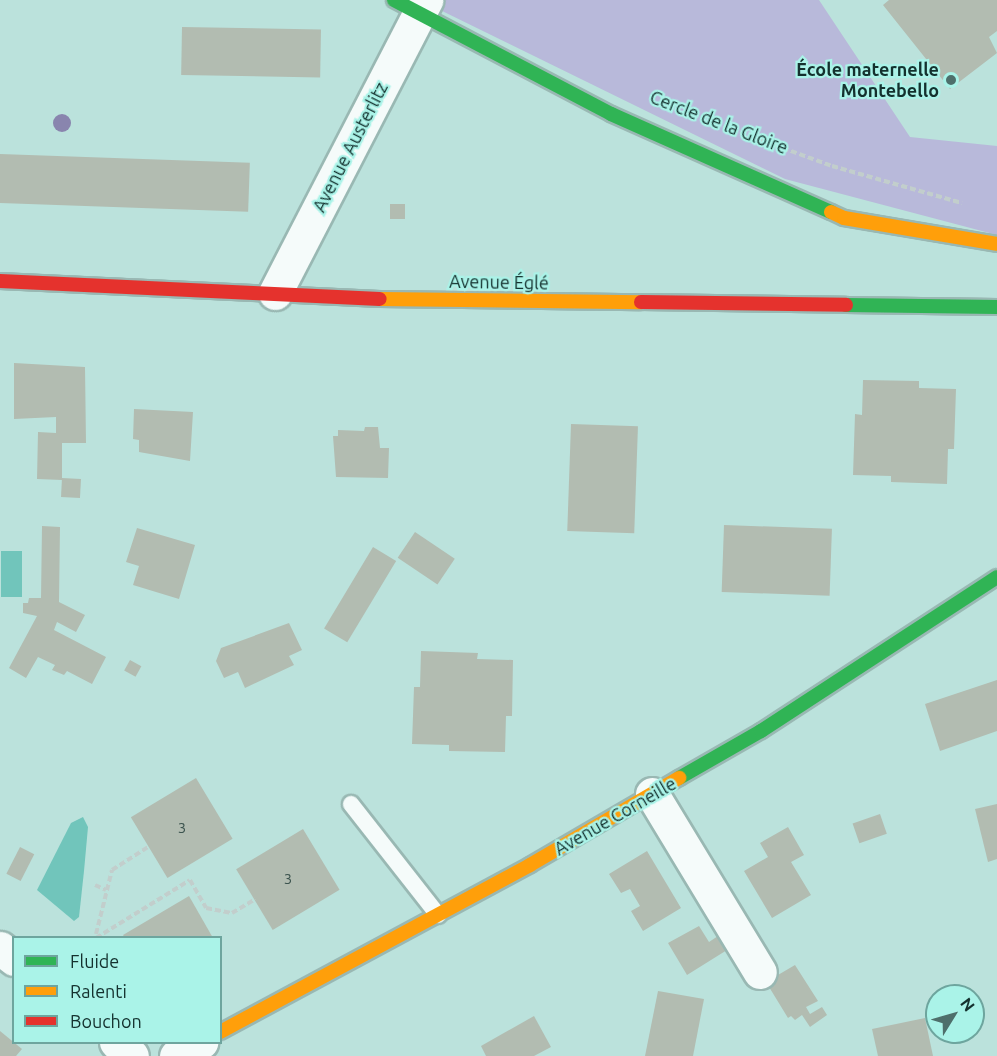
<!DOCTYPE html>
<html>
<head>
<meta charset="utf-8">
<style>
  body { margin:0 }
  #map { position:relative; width:997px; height:1056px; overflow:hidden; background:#bbe2dc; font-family:Ubuntu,sans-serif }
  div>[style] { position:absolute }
  .forest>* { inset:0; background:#b8b9da }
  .water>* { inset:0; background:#71c5bb; transform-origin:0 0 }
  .building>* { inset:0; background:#b2bcb1; transform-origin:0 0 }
  .path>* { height:4px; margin-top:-2px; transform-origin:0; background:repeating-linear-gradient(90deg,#c2cecc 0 6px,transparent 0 9px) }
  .roads { filter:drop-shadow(2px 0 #99b8b3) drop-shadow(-2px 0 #99b8b3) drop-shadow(0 2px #99b8b3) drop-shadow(0 -2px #99b8b3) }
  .lane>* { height:16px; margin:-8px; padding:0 8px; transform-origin:8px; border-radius:8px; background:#f5fbfa }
  .street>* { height:33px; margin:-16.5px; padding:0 16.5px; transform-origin:16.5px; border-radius:16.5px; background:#f5fbfa }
  .fast>* { height:14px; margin:-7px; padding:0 7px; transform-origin:7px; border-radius:7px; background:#30b455 }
  .slow>* { height:14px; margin:-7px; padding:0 7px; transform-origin:7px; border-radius:7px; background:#ff9f0a }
  .jam>* { height:14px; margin:-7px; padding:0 7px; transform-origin:7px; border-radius:7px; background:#e5322d }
  .trees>* { width:18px; height:18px; margin:-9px; border-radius:50%; background:#8985ae }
  .dots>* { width:16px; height:16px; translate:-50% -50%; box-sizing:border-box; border:3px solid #aaf3e8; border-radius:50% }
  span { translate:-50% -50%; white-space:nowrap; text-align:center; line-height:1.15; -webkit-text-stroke:4.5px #aaf3e8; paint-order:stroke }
  .number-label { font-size:15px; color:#3c544f }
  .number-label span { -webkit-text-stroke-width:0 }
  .poi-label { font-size:18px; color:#14312e; font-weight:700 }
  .right { translate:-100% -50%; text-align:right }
  .street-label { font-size:18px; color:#14312e }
  .legend { position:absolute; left:12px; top:936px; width:210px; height:108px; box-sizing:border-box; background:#aaf3e8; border:2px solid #6ea59e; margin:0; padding:8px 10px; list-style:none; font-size:18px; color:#14312e }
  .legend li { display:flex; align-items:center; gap:12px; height:30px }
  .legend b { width:30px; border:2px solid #6ea59e }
  .north { position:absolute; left:925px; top:984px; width:60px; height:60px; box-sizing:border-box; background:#aaf3e8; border:2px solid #6ea59e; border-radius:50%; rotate:53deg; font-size:16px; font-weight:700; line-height:24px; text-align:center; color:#14312e }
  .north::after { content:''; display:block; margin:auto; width:21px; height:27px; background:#4e6f6b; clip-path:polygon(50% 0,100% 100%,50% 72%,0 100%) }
</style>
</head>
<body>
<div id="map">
  <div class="forest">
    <div style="clip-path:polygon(440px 0,819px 0,910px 137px,997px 146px,997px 235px,785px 179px,436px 8px)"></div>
  </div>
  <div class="water">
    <div style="left:1px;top:551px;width:21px;height:46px"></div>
    <div style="clip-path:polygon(83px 817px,88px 827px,84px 871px,79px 917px,74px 921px,37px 890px,71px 823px)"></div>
  </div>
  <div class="building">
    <div style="clip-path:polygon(889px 0,997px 0,997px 31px,989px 37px,997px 53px,950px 89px,883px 5px)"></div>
    <div style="left:182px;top:27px;width:139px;height:48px;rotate:1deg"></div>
    <div style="left:0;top:154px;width:250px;height:49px;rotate:2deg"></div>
    <div style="left:390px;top:204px;width:15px;height:15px"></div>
    <div style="clip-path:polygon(14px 363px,85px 367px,86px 443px,62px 443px,62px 480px,37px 479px,38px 432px,56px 433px,56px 417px,14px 419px)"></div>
    <div style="clip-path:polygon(863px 380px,919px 381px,919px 388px,956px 389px,954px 449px,948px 449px,947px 484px,891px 482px,891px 476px,853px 475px,855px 414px,862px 415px)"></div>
    <div style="clip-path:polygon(134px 409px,193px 412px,190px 461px,139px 452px,139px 440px,133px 439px)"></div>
    <div style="left:571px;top:424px;width:67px;height:107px;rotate:2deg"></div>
    <div style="clip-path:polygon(365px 427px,378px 427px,380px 448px,389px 448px,388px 478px,336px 477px,333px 436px,338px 436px,338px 430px,364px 431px)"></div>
    <div style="left:62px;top:478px;width:19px;height:19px;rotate:3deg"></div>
    <div style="left:724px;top:525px;width:108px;height:67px;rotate:2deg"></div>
    <div style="clip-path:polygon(42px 526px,60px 527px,59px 602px,85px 615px,76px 632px,57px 622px,54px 630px,106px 657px,92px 684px,67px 671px,64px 675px,52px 670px,55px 665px,38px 657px,26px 678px,9px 668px,37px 616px,23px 613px,23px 603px,28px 603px,29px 598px,41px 598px)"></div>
    <div style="clip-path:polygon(137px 528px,195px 545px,179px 599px,133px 585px,139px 566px,126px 562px)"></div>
    <div style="left:415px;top:532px;width:48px;height:31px;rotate:34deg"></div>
    <div style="left:373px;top:547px;width:27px;height:95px;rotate:31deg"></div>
    <div style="clip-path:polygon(289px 623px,302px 650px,289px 656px,294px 665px,245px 688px,238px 672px,224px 678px,216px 661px,221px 648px)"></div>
    <div style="clip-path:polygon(421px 651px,478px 653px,477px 659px,513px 660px,512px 716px,506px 716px,505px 752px,449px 751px,449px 745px,412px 744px,414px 687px,420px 687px)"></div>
    <div style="left:130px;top:660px;width:13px;height:12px;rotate:29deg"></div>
    <div style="clip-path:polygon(997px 680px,997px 731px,940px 751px,925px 704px)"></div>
    <div style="left:196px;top:778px;width:71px;height:76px;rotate:59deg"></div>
    <div style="clip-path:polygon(997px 804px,997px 859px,988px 862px,975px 809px)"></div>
    <div style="left:880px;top:814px;width:21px;height:29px;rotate:71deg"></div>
    <div style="clip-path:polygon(788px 827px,804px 855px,791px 862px,811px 895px,772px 918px,744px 871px,768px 857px,760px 843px)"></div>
    <div style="left:303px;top:829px;width:71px;height:78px;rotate:59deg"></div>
    <div style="left:20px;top:847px;width:16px;height:30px;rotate:27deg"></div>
    <div style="clip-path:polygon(647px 851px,681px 908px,643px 931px,631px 911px,640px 906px,630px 889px,621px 893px,609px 874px)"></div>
    <div style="clip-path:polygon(189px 896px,213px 938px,125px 938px,123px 935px)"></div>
    <div style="clip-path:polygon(699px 926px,709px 942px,718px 936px,727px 950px,687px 975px,668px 943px)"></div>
    <div style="clip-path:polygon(795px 965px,818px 1001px,806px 1007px,810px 1014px,822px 1007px,827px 1015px,810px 1027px,802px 1015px,795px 1020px,791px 1016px,788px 1018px,766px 982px)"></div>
    <div style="clip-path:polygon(658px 991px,704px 999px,693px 1056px,645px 1056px)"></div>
    <div style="clip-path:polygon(534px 1016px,551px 1047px,534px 1056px,486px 1056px,481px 1046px)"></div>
    <div style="clip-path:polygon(925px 1018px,933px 1056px,878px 1056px,872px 1029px)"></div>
    <div style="clip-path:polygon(0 1031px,22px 1049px,16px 1056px,0 1056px)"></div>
  </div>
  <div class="path">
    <div style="left:715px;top:123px;width:125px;rotate:20.2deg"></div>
    <div style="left:832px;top:166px;width:135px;rotate:15.9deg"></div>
    <div style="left:95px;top:885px;width:12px;rotate:24deg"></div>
    <div style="left:96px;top:934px;width:66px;rotate:-76deg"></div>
    <div style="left:112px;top:870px;width:43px;rotate:-32.6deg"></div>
    <div style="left:96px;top:938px;width:110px;rotate:-31.7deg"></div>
    <div style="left:190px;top:880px;width:32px;rotate:60deg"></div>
    <div style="left:206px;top:908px;width:26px;rotate:11deg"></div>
    <div style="left:232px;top:913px;width:27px;rotate:-31deg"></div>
  </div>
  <div class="roads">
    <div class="lane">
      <div style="left:351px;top:804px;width:141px;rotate:51.9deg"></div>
    </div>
    <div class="street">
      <div style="left:275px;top:293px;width:330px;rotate:-62.7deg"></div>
      <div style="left:652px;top:794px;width:208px;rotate:58.8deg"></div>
      <div style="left:0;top:948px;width:18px;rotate:38deg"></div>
      <div style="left:116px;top:1042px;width:21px;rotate:41deg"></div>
      <div style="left:176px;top:1056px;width:29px;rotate:-29deg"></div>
    </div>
    <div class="fast">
      <div style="left:394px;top:0;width:245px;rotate:27.7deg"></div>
      <div style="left:611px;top:114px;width:241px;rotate:24deg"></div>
      <div style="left:846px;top:305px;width:151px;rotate:0.8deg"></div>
      <div style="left:679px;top:778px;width:95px;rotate:-29.8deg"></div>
      <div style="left:761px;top:731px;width:282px;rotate:-33.1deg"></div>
    </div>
    <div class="slow">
      <div style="left:831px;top:212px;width:14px;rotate:25deg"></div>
      <div style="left:844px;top:218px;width:155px;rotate:9.6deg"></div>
      <div style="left:380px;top:299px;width:261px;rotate:0.7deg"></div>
      <div style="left:220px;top:1032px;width:352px;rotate:-28.3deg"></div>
      <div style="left:530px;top:865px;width:173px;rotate:-30.3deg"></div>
    </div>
    <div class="jam">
      <div style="left:0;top:281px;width:380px;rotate:2.7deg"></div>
      <div style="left:641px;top:302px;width:205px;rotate:0.8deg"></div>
    </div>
  </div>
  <div class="trees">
    <div style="left:62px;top:123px"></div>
  </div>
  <div class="dots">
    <div style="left:951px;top:80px;background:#4e6f6b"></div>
  </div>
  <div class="number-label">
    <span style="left:182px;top:828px">3</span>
    <span style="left:288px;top:879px">3</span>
  </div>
  <div class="poi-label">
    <span class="right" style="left:939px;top:80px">École maternelle<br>Montebello</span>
  </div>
  <div class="street-label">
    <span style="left:719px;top:122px;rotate:21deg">Cercle de la Gloire</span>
    <span style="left:350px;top:147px;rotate:-63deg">Avenue Austerlitz</span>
    <span style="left:499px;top:282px;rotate:1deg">Avenue Églé</span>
    <span style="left:615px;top:816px;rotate:-30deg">Avenue Corneille</span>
  </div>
  <ul class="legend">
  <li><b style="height:8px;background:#30b455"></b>Fluide</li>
  <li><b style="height:8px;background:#ff9f0a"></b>Ralenti</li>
  <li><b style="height:8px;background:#e5322d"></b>Bouchon</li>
  </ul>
  <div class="north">N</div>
</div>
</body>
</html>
